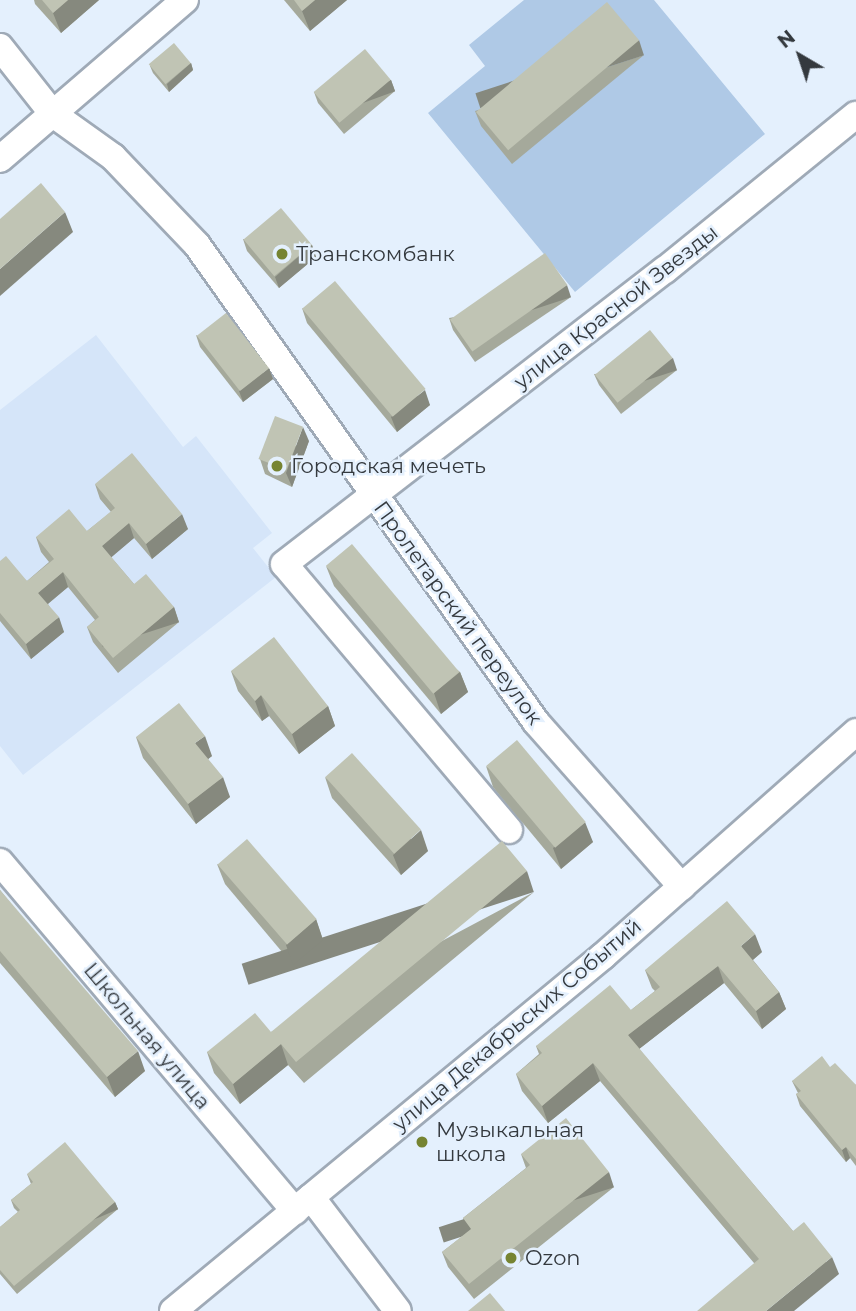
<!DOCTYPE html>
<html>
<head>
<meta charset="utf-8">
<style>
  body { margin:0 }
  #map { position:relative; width:856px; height:1311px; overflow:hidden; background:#e4f0fd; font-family:Montserrat,sans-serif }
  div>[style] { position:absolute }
  .built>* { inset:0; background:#d5e5f9 }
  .green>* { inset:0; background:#afc9e6 }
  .roads { filter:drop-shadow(2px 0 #9faab7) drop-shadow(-2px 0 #9faab7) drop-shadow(0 2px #9faab7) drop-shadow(0 -2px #9faab7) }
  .minor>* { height:26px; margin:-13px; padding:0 13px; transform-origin:13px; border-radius:13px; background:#fff }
  .wall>* { inset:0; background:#a5a99b }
  .shaded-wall>* { inset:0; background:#86897e; transform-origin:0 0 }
  .building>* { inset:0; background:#c0c4b4; transform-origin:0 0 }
  .dots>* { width:19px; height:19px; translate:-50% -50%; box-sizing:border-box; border:4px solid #e4f0fd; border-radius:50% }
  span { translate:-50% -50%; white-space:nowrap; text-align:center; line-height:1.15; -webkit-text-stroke:5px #e4f0fd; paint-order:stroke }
  .poi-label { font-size:21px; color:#34393e }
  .left { translate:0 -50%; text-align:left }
  .street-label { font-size:21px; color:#34393e }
  .north { position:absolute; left:765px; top:21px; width:70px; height:70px; -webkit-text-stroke:5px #e4f0fd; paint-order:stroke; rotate:321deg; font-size:19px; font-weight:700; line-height:28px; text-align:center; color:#34393e }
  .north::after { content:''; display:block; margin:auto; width:24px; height:32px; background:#34393e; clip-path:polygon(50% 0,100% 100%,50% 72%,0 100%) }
</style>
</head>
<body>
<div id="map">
  <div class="built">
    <div style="clip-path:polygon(96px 335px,183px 447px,196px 436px,272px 533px,253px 548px,276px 577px,23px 775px,0 746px,0 410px)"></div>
  </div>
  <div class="green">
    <div style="clip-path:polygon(524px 0,654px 0,765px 134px,575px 292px,428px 113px,485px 66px,469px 45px)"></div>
  </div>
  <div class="roads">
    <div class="minor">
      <div style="left:0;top:47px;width:85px;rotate:51.7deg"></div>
      <div style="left:53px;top:114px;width:74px;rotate:35.6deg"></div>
      <div style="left:113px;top:157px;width:122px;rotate:46.3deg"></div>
      <div style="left:197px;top:245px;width:585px;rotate:54.6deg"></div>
      <div style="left:536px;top:722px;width:220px;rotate:48.5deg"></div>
      <div style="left:0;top:159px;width:244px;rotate:-40.7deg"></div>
      <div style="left:509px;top:830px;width:348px;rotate:-130.2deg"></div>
      <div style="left:284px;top:564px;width:481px;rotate:-37.7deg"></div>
      <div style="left:665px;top:270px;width:246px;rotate:-39.1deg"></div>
      <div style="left:0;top:862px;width:457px;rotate:49.8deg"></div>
      <div style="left:311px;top:1197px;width:143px;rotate:52.7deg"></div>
      <div style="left:173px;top:1311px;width:558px;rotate:-39.54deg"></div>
      <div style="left:603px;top:956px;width:338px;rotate:-41.5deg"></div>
    </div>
  </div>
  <div class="wall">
    <div style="clip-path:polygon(34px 0,99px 0,61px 33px,35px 4px)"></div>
    <div style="clip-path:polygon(284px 0,347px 0,310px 31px)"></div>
    <div style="clip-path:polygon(644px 55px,512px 164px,481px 126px,475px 111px)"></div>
    <div style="clip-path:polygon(191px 63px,193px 70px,169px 92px,153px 73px,150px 66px)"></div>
    <div style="clip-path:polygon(391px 80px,395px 91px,344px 134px,318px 103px,314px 92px)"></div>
    <div style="clip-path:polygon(243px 239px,312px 245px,316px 257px,279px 288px,247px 251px)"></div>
    <div style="clip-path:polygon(571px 297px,475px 362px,453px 330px,449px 318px)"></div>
    <div style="clip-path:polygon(302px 308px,430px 405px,397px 432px,307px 323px)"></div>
    <div style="clip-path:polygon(196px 335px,273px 379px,243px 402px,200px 347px)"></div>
    <div style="clip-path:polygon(677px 370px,621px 414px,599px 385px,594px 374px)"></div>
    <div style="clip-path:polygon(309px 441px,292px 487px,265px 474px,260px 459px)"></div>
    <div style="clip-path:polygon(95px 484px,188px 529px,152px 559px,134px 538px,111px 557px,134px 584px,174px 607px,179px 622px,118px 673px,93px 642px,87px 627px,95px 620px,68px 587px,48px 604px,64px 632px,31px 659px,0 621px,0 561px,27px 581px,49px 562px,41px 552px,36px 537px,87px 531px,111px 512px,100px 499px)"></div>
    <div style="clip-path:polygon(326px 566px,460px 672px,468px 692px,441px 714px,334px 586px)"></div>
    <div style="clip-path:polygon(231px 671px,328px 706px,335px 726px,299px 754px,269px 716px,262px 721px,238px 691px)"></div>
    <div style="clip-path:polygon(136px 737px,212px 756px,208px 759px,230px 797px,196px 824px,143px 758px)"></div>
    <div style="clip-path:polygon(486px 766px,593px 842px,561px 869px,493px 787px)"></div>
    <div style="clip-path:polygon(325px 777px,428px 851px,401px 875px,332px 798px)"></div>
    <div style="clip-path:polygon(217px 864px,316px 919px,323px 940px,293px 965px,225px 884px)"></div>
    <div style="clip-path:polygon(0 890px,145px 1071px,115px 1097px,0 963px)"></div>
    <div style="clip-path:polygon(534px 892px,304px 1083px,288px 1065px,240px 1104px,214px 1073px,207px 1052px,271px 1032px)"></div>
    <div style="clip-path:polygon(762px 952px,753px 960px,779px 992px,786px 1009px,762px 1029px,724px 983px,639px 1049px,793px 1231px,839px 1274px,754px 1263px,600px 1081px,548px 1123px,522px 1091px,516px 1074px,539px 1054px,536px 1046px,631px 1010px,655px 991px,652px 988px,645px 970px)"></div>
    <div style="clip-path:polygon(830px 1067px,856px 1085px,856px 1166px,850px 1158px,846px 1162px,800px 1106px,796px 1094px,798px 1093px,792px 1081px)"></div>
    <div style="clip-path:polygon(521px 1154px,614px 1187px,474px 1299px,448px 1267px,442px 1252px,468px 1232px,463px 1218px,526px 1168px)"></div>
    <div style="clip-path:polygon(27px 1174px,115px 1202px,118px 1209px,17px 1294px,0 1274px,0 1227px,18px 1212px,14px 1208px,11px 1200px,31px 1184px)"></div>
  </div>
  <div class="shaded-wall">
    <div style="clip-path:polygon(68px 0,99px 0,61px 33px,53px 13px)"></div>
    <div style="clip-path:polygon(315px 0,347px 0,310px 31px,302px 11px)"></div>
    <div style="left:639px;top:40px;width:16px;height:172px;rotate:72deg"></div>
    <div style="clip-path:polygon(191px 63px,193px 70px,169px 92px,167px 84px)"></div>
    <div style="left:391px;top:80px;width:12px;height:67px;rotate:70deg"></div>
    <div style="clip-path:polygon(65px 212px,73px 232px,0 296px,0 269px)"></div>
    <div style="clip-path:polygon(312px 245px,316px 257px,279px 288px,275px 277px)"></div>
    <div style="left:567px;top:285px;width:13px;height:116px;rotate:72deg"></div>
    <div style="left:673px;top:358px;width:13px;height:71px;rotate:72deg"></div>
    <div style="clip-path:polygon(269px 368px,273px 379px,243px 402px,239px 391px)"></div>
    <div style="clip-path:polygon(425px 390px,430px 405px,397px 432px,391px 417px)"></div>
    <div style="clip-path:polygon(303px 427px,309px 441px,292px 487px,286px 473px)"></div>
    <div style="clip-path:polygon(182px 514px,188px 529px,152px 559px,146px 544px)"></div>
    <div style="clip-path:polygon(129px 523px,134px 538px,107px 561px,102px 546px)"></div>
    <div style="clip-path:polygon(63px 572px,68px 587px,44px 607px,38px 593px)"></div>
    <div style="left:174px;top:607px;width:16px;height:80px;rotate:72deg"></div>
    <div style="clip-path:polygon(59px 617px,64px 632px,31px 659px,26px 644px)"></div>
    <div style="clip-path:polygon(460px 672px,468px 692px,441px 714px,434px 693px)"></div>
    <div style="clip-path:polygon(261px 695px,269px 716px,262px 721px,255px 701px)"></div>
    <div style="clip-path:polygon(328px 706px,335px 726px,299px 754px,292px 734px)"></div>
    <div style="clip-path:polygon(205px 736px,212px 756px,203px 763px,195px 743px)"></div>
    <div style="clip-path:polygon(223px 777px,230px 797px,196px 824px,188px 804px)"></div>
    <div style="clip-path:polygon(585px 822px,593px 842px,561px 869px,553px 848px)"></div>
    <div style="clip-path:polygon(421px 830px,428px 851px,401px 875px,393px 855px)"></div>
    <div style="left:527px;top:871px;width:22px;height:300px;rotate:72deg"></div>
    <div style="clip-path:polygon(316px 919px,323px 940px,293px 965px,286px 945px)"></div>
    <div style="clip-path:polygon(755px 934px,762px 952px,748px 964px,741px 946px)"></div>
    <div style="clip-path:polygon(718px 966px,724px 983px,634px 1053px,628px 1035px)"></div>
    <div style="clip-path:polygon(779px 992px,786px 1009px,762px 1029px,756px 1011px)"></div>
    <div style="clip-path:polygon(281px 1044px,288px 1065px,240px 1104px,233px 1084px)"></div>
    <div style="clip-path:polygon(138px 1051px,145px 1071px,115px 1097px,107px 1077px)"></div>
    <div style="clip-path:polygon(593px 1063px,600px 1081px,548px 1123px,542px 1106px)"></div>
    <div style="clip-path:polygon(846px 1147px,850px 1158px,846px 1162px,842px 1150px)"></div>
    <div style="left:609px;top:1172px;width:16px;height:179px;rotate:72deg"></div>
    <div style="left:115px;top:1202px;width:8px;height:131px;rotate:67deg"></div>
    <div style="clip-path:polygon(832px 1257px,839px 1274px,794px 1311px,766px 1311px)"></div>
  </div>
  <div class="building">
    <div style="clip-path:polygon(42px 0,68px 0,53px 13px)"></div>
    <div style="clip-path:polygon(294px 0,315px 0,302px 11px)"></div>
    <div style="left:607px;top:2px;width:50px;height:171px;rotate:50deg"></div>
    <div style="left:174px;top:43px;width:26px;height:33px;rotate:50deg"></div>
    <div style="left:365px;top:49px;width:40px;height:67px;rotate:50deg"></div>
    <div style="clip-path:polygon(41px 183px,65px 212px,0 269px,0 219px)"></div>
    <div style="left:281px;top:208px;width:48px;height:49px;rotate:50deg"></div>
    <div style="left:545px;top:253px;width:39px;height:116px;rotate:55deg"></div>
    <div style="left:335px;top:281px;width:141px;height:43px;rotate:50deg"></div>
    <div style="left:226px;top:313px;width:70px;height:37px;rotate:52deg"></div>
    <div style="left:650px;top:330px;width:36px;height:71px;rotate:51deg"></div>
    <div style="left:275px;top:416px;width:30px;height:46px;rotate:21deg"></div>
    <div style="clip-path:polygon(132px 453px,182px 514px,146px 544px,129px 523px,102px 546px,134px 584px,146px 574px,174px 607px,113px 658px,87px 627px,99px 617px,63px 572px,38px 593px,59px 617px,26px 644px,0 613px,0 561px,6px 556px,27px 581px,54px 559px,36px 537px,69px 509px,87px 531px,115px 508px,95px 484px)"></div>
    <div style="left:352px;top:544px;width:167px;height:34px;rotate:50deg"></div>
    <div style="clip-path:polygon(274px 637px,328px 706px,292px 734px,261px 695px,255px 701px,231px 671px)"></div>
    <div style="clip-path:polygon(179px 703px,205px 736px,195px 743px,223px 777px,188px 804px,136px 737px)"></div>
    <div style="left:517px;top:740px;width:107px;height:40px;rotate:50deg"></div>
    <div style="left:352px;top:753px;width:103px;height:36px;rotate:48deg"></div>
    <div style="left:247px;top:839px;width:106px;height:39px;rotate:49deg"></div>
    <div style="clip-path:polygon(502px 841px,527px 871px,296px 1062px,281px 1044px,233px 1084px,207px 1052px,255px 1013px,271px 1032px)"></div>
    <div style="clip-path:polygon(0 890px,138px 1051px,107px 1077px,0 951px)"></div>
    <div style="clip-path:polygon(727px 901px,755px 934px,741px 946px,779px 992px,756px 1011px,718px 966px,628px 1035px,793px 1231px,804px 1222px,832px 1257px,766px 1311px,697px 1311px,759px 1259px,593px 1063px,542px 1106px,516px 1074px,542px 1053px,536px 1046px,610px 985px,631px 1010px,660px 987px,645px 970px)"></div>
    <div style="clip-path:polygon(822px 1056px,830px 1067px,835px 1063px,856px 1085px,856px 1159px,846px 1147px,842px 1150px,796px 1094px,801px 1091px,792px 1081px)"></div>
    <div style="clip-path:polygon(566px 1118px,609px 1172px,469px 1284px,442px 1252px,471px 1229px,463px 1218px,530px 1165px,521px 1154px)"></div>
    <div style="clip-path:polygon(65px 1142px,115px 1202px,14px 1286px,0 1270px,0 1227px,20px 1210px,11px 1200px,33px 1182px,27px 1174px)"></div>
    <div style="clip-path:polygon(490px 1293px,505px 1311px,468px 1311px)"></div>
  </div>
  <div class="dots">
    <div style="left:282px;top:254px;background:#768432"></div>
    <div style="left:277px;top:466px;background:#768432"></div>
    <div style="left:422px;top:1142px;background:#768432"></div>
    <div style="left:511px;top:1258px;background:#768432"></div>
  </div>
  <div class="poi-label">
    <span class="left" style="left:296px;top:254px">Транскомбанк</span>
    <span class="left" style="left:291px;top:466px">Городская мечеть</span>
    <span class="left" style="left:436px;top:1142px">Музыкальная<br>школа</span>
    <span class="left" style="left:525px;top:1258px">Ozon</span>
  </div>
  <div class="street-label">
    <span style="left:616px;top:307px;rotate:-38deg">улица Красной Звезды</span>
    <span style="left:458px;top:613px;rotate:54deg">Пролетарский переулок</span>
    <span style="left:517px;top:1025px;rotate:-40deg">улица Декабрьских Событий</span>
    <span style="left:147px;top:1036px;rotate:50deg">Школьная улица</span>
  </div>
  <div class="north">N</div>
</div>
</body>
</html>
